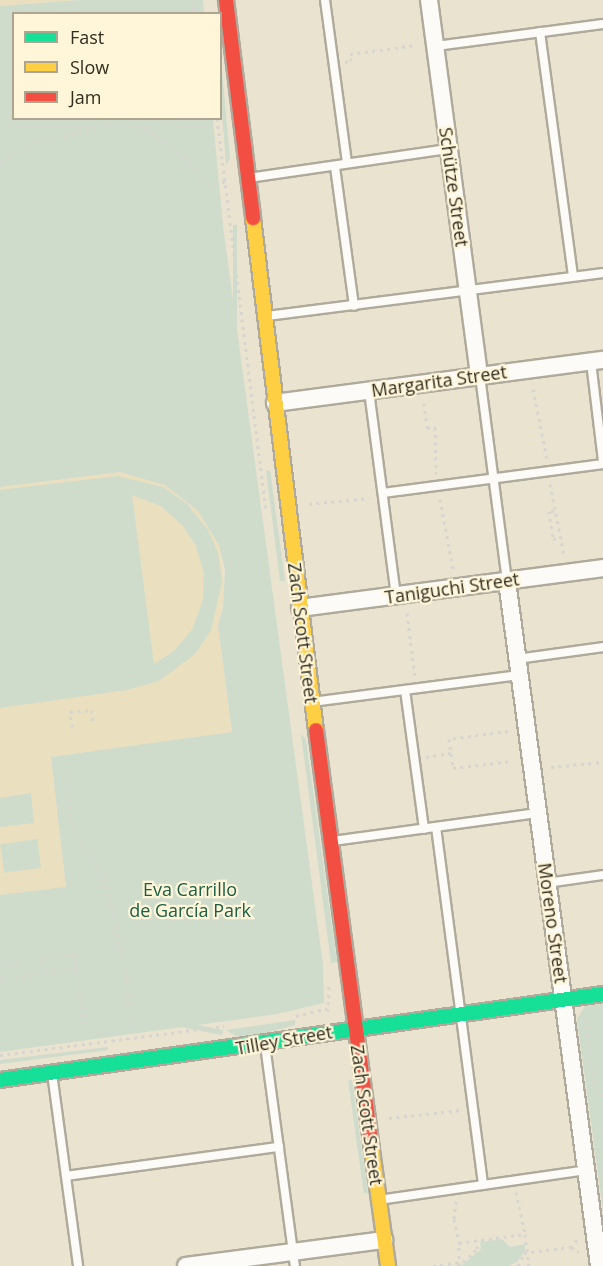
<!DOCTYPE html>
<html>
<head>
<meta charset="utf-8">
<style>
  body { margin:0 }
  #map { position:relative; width:603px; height:1266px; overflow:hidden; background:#eae3d0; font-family:"Open Sans",sans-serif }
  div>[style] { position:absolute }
  .built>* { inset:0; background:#eadfbf }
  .green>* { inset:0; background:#cfdccb; transform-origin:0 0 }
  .path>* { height:3px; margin-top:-1.5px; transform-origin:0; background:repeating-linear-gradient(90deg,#d6d5cf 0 3px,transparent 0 7.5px) }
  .roads { filter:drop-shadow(2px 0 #afaa9b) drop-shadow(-2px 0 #afaa9b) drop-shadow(0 2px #afaa9b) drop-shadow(0 -2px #afaa9b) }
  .lane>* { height:8px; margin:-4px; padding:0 4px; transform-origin:4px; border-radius:4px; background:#fcfbf8 }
  .street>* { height:16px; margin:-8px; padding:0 8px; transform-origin:8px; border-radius:8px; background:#fcfbf8 }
  .fast>* { height:14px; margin:-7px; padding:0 7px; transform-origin:7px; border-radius:7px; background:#16e098 }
  .slow>* { height:14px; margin:-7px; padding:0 7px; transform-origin:7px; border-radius:7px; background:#ffcf43 }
  .jam>* { height:14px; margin:-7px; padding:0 7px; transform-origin:7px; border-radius:7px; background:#f24e42 }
  span { translate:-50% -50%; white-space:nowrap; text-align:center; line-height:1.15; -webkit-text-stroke:4.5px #fff5d9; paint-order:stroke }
  .street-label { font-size:18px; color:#312d1f }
  .park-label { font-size:18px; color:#185f43 }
  .legend { position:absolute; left:12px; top:12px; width:210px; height:108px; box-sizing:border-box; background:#fff5d9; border:2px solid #ada58f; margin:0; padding:8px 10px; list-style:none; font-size:18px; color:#312d1f }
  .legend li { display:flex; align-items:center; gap:12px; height:30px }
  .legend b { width:30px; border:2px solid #ada58f }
</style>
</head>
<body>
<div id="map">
  <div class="built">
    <div style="clip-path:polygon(0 0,79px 0,0 6px)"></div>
    <div style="clip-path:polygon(120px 472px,150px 478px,179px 493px,198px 511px,219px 545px,225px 589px,218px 625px,232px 733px,51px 757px,66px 888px,0 895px,0 487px)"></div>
  </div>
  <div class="green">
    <div style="clip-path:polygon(79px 0,203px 0,204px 13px,14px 14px,14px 118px,213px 119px,223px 226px,323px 965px,324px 1003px,277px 1014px,0 1052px,0 895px,66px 887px,51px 757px,232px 732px,218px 625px,223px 607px,225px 570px,219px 545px,198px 511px,165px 485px,120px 472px,0 487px,0 6px)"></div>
    <div style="clip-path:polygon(220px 49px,230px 158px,226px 165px,221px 101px)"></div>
    <div style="left:233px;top:225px;width:4px;height:152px"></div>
    <div style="clip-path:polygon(270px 470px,285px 580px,285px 581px,280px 581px,266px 471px)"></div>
    <div style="clip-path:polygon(evenodd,117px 476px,163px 487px,187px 504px,208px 530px,218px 553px,222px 582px,211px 630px,195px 654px,159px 681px,127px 690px,0 708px,0 490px,117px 476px,132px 495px,161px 506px,183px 526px,196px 546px,204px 573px,203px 600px,192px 630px,174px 651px,154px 664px,132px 495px)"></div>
    <div style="clip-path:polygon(301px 734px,306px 740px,337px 962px,331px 963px)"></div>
    <div style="clip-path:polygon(31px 793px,34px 823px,0 827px,0 798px)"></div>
    <div style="left:37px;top:839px;width:29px;height:37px;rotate:82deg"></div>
    <div style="clip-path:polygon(603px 1004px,603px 1210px,577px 1019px,585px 1006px)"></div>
    <div style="clip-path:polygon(295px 1020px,295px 1025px,257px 1035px,236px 1036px,226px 1030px)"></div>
    <div style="left:223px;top:1030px;width:5px;height:114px;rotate:101deg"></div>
    <div style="clip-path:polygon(108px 1047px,108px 1050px,0 1064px,0 1060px)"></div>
    <div style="left:352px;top:1080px;width:114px;height:4px;rotate:82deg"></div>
    <div style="clip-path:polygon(502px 1239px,510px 1247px,525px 1244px,525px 1251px,517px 1262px,508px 1266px,461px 1266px,481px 1249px,480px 1242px)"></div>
  </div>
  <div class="path">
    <div style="left:193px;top:0;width:14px;rotate:86deg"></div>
    <div style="left:345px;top:62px;width:6px;rotate:-9deg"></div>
    <div style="left:351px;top:61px;width:7px;rotate:-98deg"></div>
    <div style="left:350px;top:54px;width:67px;rotate:-7.8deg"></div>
    <div style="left:217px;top:118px;width:395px;rotate:82.9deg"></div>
    <div style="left:144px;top:128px;width:28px;rotate:-21deg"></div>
    <div style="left:0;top:162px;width:40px;rotate:-29.7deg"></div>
    <div style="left:35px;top:142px;width:78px;rotate:-13.3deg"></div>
    <div style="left:111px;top:124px;width:33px;rotate:7deg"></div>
    <div style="left:144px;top:128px;width:49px;rotate:35.9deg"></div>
    <div style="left:184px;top:157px;width:35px;rotate:50deg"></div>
    <div style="left:207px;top:184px;width:22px;rotate:-8deg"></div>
    <div style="left:533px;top:389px;width:72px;rotate:78.8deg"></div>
    <div style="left:424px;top:403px;width:25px;rotate:83deg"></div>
    <div style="left:427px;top:428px;width:8px;rotate:-7deg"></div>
    <div style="left:435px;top:427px;width:47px;rotate:88.8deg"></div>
    <div style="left:550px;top:484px;width:72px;rotate:78.8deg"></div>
    <div style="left:440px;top:499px;width:71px;rotate:79.5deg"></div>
    <div style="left:309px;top:504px;width:61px;rotate:-5.6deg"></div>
    <div style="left:554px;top:511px;width:5px;rotate:180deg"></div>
    <div style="left:549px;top:511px;width:28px;rotate:82deg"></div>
    <div style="left:553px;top:539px;width:9px;rotate:-6deg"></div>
    <div style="left:407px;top:613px;width:64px;rotate:82.9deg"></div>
    <div style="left:72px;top:727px;width:15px;rotate:-98deg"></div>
    <div style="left:70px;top:712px;width:22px;rotate:-5deg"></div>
    <div style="left:92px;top:710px;width:14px;rotate:86deg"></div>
    <div style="left:508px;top:731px;width:60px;rotate:172.3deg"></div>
    <div style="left:449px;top:739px;width:29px;rotate:82deg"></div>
    <div style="left:453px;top:768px;width:59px;rotate:-6.8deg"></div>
    <div style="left:426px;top:757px;width:25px;rotate:-9deg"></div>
    <div style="left:64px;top:761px;width:65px;rotate:83deg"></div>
    <div style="left:72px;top:826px;width:61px;rotate:59.2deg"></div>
    <div style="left:103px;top:878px;width:27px;rotate:73deg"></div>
    <div style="left:111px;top:904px;width:77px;rotate:78deg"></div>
    <div style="left:127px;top:979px;width:46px;rotate:87.5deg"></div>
    <div style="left:551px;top:767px;width:52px;rotate:-5.5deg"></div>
    <div style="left:107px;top:950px;width:11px;rotate:-10deg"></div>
    <div style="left:40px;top:959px;width:35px;rotate:-8deg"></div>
    <div style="left:75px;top:954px;width:78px;rotate:82.6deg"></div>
    <div style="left:0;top:964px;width:20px;rotate:-6deg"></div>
    <div style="left:0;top:979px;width:78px;rotate:-8.1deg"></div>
    <div style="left:328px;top:1012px;width:26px;rotate:-88deg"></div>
    <div style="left:296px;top:1016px;width:32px;rotate:-14deg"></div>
    <div style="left:585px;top:1019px;width:63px;rotate:81.7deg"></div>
    <div style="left:594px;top:1081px;width:18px;rotate:61deg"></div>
    <div style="left:0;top:1055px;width:226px;rotate:-7.4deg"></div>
    <div style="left:389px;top:1118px;width:73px;rotate:-6.3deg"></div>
    <div style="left:516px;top:1192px;width:43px;rotate:77.9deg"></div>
    <div style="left:456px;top:1201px;width:18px;rotate:96deg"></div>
    <div style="left:454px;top:1219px;width:25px;rotate:78deg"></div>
    <div style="left:577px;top:1240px;width:9px;rotate:131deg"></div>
    <div style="left:571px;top:1247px;width:9px;rotate:32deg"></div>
    <div style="left:433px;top:1266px;width:30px;rotate:-8deg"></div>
    <div style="left:463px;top:1262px;width:19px;rotate:-43deg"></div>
    <div style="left:477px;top:1249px;width:8px;rotate:-83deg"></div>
    <div style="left:459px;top:1266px;width:23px;rotate:-90deg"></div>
    <div style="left:459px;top:1243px;width:67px;rotate:-7.8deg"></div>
    <div style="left:525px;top:1234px;width:32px;rotate:83deg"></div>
    <div style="left:518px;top:1266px;width:14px;rotate:-65deg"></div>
    <div style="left:524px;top:1253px;width:47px;rotate:-7.3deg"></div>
  </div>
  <div class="roads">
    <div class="lane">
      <div style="left:325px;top:0;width:164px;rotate:82.3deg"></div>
      <div style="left:540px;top:32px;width:246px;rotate:82.3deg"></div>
      <div style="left:436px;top:46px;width:168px;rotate:-7.5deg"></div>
      <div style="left:335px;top:167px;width:140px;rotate:82.2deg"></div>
      <div style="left:249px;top:178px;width:202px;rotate:-8.3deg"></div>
      <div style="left:267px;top:316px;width:339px;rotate:-7.3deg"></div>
      <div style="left:591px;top:362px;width:100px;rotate:83.1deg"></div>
      <div style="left:480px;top:376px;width:207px;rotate:82.5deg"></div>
      <div style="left:369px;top:391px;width:206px;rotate:82.5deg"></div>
      <div style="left:383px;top:493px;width:222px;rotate:-7.5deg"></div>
      <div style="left:517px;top:659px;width:87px;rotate:-7.9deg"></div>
      <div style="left:405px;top:690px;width:140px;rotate:82.2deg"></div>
      <div style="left:312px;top:702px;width:209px;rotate:-7.4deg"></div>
      <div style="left:436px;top:827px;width:361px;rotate:82.5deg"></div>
      <div style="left:333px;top:841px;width:206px;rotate:-7.8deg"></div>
      <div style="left:547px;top:883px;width:57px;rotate:-8.1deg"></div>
      <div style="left:265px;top:1045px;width:223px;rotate:82.3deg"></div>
      <div style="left:52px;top:1073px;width:195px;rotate:82.3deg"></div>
      <div style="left:66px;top:1176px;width:215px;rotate:-7.8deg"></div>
      <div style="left:379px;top:1200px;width:209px;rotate:-8.2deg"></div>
    </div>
    <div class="street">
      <div style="left:429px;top:0;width:378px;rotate:82.4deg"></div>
      <div style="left:275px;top:403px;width:331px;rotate:-7.5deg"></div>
      <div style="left:507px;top:581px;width:691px;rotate:82.35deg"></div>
      <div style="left:300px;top:608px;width:306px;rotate:-7.5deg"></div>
      <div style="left:186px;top:1266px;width:200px;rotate:-7.5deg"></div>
    </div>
    <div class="fast">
      <div style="left:0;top:1080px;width:609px;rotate:-8.12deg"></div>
    </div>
    <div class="slow">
      <div style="left:253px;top:218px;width:516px;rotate:82.99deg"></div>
      <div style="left:371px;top:1143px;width:124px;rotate:82.1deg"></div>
    </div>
    <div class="jam">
      <div style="left:226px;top:0;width:220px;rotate:82.9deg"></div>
      <div style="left:316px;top:730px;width:417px;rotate:82.4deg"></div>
    </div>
  </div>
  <div class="street-label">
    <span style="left:454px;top:187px;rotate:82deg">Schütze Street</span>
    <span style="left:439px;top:381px;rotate:-8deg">Margarita Street</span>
    <span style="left:452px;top:588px;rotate:-8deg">Taniguchi Street</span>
    <span style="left:303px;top:633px;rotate:83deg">Zach Scott Street</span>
    <span style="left:553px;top:923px;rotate:82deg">Moreno Street</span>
    <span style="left:284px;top:1040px;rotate:-10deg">Tilley Street</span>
    <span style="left:367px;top:1115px;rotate:82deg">Zach Scott Street</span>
  </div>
  <div class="park-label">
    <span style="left:190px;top:900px">Eva Carrillo<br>de García Park</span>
  </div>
  <ul class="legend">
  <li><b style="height:8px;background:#16e098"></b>Fast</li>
  <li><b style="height:8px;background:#ffcf43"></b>Slow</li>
  <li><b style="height:8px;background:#f24e42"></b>Jam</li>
  </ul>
</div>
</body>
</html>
